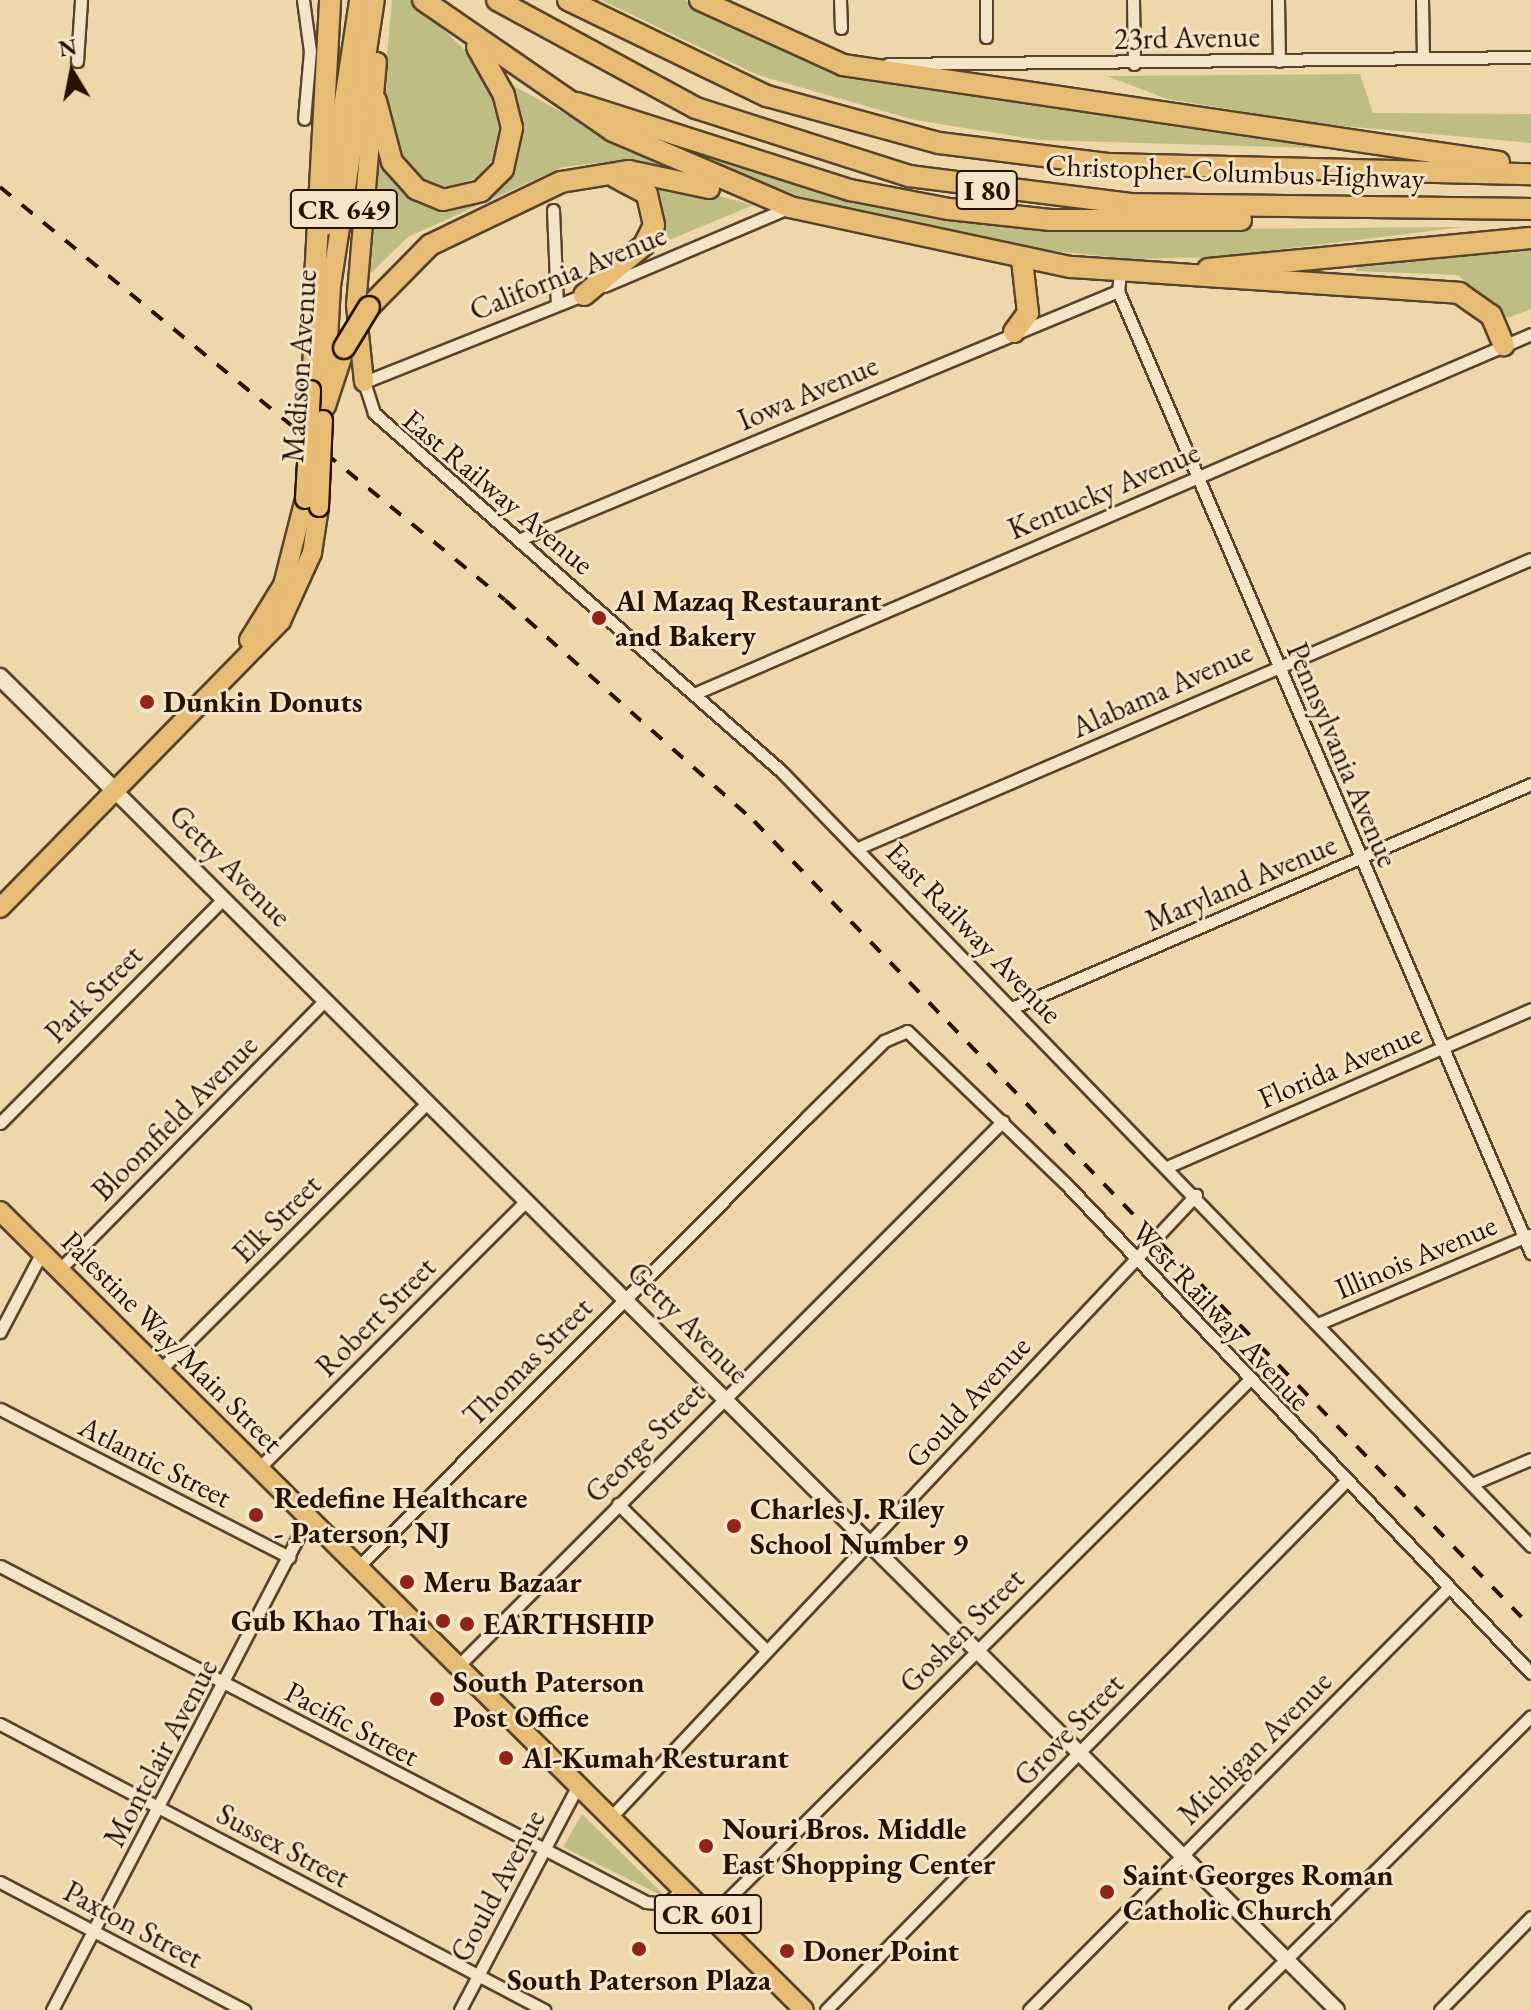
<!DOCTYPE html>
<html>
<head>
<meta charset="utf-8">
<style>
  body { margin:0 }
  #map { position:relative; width:1531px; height:2010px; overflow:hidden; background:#eed7aa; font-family:"EB Garamond",serif }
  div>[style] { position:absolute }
  .green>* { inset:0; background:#bebd85 }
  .roads { filter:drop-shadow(2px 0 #58432a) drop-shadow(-2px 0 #58432a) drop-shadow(0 2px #58432a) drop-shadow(0 -2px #58432a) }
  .minor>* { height:11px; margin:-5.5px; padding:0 5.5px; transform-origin:5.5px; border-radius:5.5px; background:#f4e5c8 }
  .tertiary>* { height:14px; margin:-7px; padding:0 7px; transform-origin:7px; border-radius:7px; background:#f4e5c8 }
  .secondary>* { height:16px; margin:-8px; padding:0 8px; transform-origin:8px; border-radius:8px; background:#f4e5c8 }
  .primary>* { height:18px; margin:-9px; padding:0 9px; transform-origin:9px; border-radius:9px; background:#e7bc75 }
  .motorway>* { height:20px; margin:-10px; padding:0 10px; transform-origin:10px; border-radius:10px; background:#e7bc75 }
  .rail>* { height:4px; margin-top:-2px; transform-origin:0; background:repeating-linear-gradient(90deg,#261200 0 14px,transparent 0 28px) }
  .bridges { filter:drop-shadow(2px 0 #261200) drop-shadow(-2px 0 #261200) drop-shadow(0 2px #261200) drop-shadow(0 -2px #261200) }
  .primary-bridge>* { height:18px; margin:-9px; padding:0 9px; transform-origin:9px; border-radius:9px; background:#e7bc75 }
  .motorway-bridge>* { height:20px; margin:-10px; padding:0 10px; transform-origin:10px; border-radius:10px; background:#e7bc75 }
  .dots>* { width:22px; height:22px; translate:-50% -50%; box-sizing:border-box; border:4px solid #f4e5c8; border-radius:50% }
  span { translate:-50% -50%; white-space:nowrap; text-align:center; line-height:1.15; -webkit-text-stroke:6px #f4e5c8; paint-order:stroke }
  .shield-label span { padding:2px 6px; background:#f4e5c8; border:2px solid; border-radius:6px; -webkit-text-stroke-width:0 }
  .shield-label { font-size:28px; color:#261200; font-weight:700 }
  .street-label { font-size:30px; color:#261200 }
  .poi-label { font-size:30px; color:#261200; font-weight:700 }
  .left { translate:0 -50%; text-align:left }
  .right { translate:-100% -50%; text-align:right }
  .north { position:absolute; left:32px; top:32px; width:80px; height:80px; -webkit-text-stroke:6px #f4e5c8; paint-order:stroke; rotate:350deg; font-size:22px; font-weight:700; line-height:32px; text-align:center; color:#261200 }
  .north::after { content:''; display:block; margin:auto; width:28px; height:36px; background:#261200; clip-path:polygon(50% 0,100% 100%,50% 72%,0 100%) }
</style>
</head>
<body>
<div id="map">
  <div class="green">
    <div style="clip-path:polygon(392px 0,413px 0,478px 63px,501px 114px,498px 153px,477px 178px,448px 187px,418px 182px,397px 161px,383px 102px)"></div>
    <div style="clip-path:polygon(601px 0,684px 0,790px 54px,856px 72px,1347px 149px,1039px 140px,915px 120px,758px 75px)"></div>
    <div style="clip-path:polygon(1360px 74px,1373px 113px,1531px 114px,1531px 143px,1321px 124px,1167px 99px,1107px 76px)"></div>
    <div style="clip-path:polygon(506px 82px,665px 168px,615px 161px,563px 167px,408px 237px,366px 278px,378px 149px,417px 198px,498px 186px)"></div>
    <div style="clip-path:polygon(695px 146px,958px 215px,1060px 230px,1464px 227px,1217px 257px,1133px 259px,1031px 249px,805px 198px,694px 159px)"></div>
    <div style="clip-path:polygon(653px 179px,753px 205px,655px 246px,662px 212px)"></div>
    <div style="clip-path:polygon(1531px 242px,1531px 309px,1508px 318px,1458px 275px,1356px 271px,1355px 258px)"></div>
    <div style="clip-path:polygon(582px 1814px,661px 1892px,661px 1895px,563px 1847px)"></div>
  </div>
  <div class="roads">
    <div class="minor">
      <div style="left:303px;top:0;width:51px;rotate:82.2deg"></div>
      <div style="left:310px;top:51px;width:68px;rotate:95deg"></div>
      <div style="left:840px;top:0;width:28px;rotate:88deg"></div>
      <div style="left:986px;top:0;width:37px;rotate:90deg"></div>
      <div style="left:1133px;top:0;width:64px;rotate:89.1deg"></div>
      <div style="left:1278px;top:0;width:61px;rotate:89.1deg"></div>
      <div style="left:1422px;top:0;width:58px;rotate:89deg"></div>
      <div style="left:77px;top:61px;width:61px;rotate:-86.2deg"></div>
      <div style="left:888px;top:64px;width:643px;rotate:-0.62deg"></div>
      <div style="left:553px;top:210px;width:94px;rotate:87.6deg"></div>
      <div style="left:1120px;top:273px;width:18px;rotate:96deg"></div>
      <div style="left:1118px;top:291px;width:1047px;rotate:66.77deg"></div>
      <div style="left:604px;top:286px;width:202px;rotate:-23deg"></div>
      <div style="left:588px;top:293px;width:241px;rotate:158.3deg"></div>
      <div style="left:364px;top:382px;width:33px;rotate:72deg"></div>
      <div style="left:374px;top:413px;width:543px;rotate:41.34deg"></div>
      <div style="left:782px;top:772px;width:1077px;rotate:45.94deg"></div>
      <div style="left:518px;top:540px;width:650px;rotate:-22.54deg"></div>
      <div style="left:696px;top:693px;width:909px;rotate:-23.26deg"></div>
      <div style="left:858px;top:848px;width:732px;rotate:-23.24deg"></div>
      <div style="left:1014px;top:1007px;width:563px;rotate:-23.33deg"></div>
      <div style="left:0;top:1123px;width:316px;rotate:-45.1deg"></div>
      <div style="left:1169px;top:1166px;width:395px;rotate:-23.4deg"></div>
      <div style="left:59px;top:1270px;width:379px;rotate:-45.4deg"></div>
      <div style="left:1320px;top:1323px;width:227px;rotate:-22.8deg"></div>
      <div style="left:0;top:1332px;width:90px;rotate:-62.3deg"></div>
      <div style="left:161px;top:1369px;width:376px;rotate:-45deg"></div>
      <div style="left:0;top:1409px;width:325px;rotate:27.1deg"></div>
      <div style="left:260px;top:1467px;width:376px;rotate:-45deg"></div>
      <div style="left:1472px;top:1484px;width:64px;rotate:-23deg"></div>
      <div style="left:618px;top:1504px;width:209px;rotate:44.6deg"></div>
      <div style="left:0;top:1566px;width:728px;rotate:27.48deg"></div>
      <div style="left:646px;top:1902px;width:20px;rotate:6deg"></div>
      <div style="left:666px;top:1904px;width:23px;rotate:-41deg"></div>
      <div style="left:359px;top:1566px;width:633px;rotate:-45.06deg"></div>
      <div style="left:806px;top:1118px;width:110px;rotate:-44.6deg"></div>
      <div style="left:884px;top:1041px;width:25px;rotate:-23deg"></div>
      <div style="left:907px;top:1031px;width:219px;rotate:43.9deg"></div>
      <div style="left:1065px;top:1183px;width:676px;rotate:46.44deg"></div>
      <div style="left:459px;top:1665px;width:769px;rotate:-45deg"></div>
      <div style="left:0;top:1724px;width:615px;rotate:27.73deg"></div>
      <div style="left:611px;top:1817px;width:854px;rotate:-46.76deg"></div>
      <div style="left:0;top:1882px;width:276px;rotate:27.7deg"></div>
      <div style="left:710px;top:1917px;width:759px;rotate:-44.89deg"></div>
      <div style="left:52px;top:2010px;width:557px;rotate:-62.51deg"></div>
      <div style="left:460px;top:2010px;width:254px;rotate:-62.3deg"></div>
      <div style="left:826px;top:2010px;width:740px;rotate:-45.49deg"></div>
      <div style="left:1029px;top:2010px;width:595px;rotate:-45.2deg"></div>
      <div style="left:1235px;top:2010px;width:417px;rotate:-44.8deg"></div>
      <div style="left:1440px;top:2010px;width:130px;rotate:-45.6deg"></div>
    </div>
    <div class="tertiary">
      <div style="left:115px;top:791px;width:1726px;rotate:44.93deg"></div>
    </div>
    <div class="secondary">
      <div style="left:0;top:677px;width:162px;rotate:44.7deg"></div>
    </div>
    <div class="primary">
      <div style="left:325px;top:226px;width:229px;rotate:-81.4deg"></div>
      <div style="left:364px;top:382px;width:77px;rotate:-95.9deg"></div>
      <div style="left:356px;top:305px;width:244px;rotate:-85.1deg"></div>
      <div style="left:311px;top:390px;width:123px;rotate:-87.2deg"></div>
      <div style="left:325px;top:393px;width:107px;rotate:-86.8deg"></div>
      <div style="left:331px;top:286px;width:289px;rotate:-81.3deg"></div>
      <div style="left:249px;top:640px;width:65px;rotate:-58.3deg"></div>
      <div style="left:283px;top:585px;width:89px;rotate:-75.7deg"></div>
      <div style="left:0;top:908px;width:402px;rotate:-45.6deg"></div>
      <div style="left:281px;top:621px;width:75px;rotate:-65.5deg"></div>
      <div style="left:312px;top:553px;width:47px;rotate:-81.3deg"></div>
      <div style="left:0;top:1211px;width:1133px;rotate:44.82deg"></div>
    </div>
    <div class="motorway">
      <div style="left:423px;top:0;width:231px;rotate:34.6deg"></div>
      <div style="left:613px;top:131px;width:193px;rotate:23.2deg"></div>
      <div style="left:790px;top:207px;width:287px;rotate:12.1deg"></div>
      <div style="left:1071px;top:267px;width:389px;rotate:3.8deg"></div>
      <div style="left:1459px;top:293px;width:39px;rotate:35deg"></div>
      <div style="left:1491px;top:315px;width:33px;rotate:67deg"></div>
      <div style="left:497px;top:0;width:226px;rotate:28.5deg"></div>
      <div style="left:696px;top:108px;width:224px;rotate:17.7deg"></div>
      <div style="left:909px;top:176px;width:223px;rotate:7.2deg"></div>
      <div style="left:1130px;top:204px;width:401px;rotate:0.7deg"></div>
      <div style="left:568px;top:0;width:221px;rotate:25.8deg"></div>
      <div style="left:767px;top:96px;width:178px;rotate:15.3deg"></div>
      <div style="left:939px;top:143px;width:170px;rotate:7.1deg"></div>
      <div style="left:1108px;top:164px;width:423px;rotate:1.4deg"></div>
      <div style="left:700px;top:0;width:157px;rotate:24.4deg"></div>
      <div style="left:843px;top:65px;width:663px;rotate:8.41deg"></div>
      <div style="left:376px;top:101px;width:63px;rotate:75.3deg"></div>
      <div style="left:392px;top:162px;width:36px;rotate:48deg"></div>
      <div style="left:416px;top:189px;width:29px;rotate:22deg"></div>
      <div style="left:443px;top:200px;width:39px;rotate:-13deg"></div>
      <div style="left:481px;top:191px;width:31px;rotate:-45deg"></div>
      <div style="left:503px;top:169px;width:42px;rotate:-77.6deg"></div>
      <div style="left:512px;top:128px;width:34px;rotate:-104deg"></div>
      <div style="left:504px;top:95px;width:55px;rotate:-119.4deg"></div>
      <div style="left:577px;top:103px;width:287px;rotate:17.7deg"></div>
      <div style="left:850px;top:190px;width:101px;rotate:10.9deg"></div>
      <div style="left:949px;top:209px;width:102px;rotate:6.2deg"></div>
      <div style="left:1050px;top:220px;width:191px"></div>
      <div style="left:1208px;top:269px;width:324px;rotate:-5.5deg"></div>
      <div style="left:315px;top:279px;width:279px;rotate:-86.9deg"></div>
      <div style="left:584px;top:295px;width:78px;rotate:-39.8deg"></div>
      <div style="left:644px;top:245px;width:22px;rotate:-63deg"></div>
      <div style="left:654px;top:225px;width:32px;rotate:-103deg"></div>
      <div style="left:647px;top:194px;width:36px;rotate:-152deg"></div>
      <div style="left:369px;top:307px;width:87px;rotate:-45.5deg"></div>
      <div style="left:430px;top:245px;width:145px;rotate:-25.7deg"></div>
      <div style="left:561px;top:182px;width:69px;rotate:-9.2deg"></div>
      <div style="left:629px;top:171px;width:82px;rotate:12deg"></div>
      <div style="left:1014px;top:332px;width:24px;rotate:-54deg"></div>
      <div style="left:1028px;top:313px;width:53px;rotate:-96.5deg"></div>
      <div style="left:325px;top:406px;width:61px;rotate:-71.9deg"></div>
    </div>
  </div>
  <div class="rail">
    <div style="left:0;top:187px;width:652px;rotate:39.28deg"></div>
    <div style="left:505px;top:600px;width:333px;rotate:41.6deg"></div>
    <div style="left:754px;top:821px;width:1120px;rotate:46.05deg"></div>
  </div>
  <div class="bridges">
    <div class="primary-bridge">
      <div style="left:305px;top:499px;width:109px;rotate:-86.8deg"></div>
      <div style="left:319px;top:507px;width:87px;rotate:-87.4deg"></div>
    </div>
    <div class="motorway-bridge">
      <div style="left:344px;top:348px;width:48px;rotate:-58.6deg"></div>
    </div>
  </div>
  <div class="dots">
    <div style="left:599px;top:618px;background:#8f2418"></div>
    <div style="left:147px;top:702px;background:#8f2418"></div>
    <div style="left:256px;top:1515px;background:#8f2418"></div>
    <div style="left:734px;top:1526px;background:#8f2418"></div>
    <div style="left:407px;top:1582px;background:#8f2418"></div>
    <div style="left:443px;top:1621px;background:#8f2418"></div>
    <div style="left:467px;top:1624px;background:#8f2418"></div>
    <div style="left:437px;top:1699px;background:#8f2418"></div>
    <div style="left:506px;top:1758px;background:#8f2418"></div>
    <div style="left:706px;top:1846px;background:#8f2418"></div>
    <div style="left:1107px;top:1892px;background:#8f2418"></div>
    <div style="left:639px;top:1949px;background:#8f2418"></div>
    <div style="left:787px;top:1951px;background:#8f2418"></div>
  </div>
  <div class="shield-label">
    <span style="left:987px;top:190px">I 80</span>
    <span style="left:344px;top:209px">CR 649</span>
    <span style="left:708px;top:1914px">CR 601</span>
  </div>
  <div class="street-label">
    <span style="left:1187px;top:38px;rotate:-1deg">23rd Avenue</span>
    <span style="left:1235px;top:172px;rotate:2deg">Christopher Columbus Highway</span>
    <span style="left:568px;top:273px;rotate:-22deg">California Avenue</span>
    <span style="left:300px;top:366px;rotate:-86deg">Madison Avenue</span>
    <span style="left:808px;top:393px;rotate:-23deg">Iowa Avenue</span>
    <span style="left:1104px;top:491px;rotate:-23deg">Kentucky Avenue</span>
    <span style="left:498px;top:492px;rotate:40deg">East Railway Avenue</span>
    <span style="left:1162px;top:690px;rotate:-24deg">Alabama Avenue</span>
    <span style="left:1342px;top:755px;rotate:67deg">Pennsylvania Avenue</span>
    <span style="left:230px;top:866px;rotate:45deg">Getty Avenue</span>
    <span style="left:1241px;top:883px;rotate:-23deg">Maryland Avenue</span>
    <span style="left:974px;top:933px;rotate:46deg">East Railway Avenue</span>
    <span style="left:94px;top:994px;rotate:-45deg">Park Street</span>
    <span style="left:1340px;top:1066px;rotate:-23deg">Florida Avenue</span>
    <span style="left:175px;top:1118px;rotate:-45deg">Bloomfield Avenue</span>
    <span style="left:277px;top:1219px;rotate:-45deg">Elk Street</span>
    <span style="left:1416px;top:1257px;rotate:-23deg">Illinois Avenue</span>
    <span style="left:1221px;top:1316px;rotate:47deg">West Railway Avenue</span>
    <span style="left:376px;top:1317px;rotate:-45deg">Robert Street</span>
    <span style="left:688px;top:1323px;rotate:45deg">Getty Avenue</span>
    <span style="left:172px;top:1342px;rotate:45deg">Palestine Way/Main Street</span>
    <span style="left:528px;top:1362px;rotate:-45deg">Thomas Street</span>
    <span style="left:968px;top:1402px;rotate:-47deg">Gould Avenue</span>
    <span style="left:645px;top:1443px;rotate:-45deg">George Street</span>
    <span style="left:155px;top:1462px;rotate:27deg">Atlantic Street</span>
    <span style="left:962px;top:1631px;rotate:-45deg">Goshen Street</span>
    <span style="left:352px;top:1724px;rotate:28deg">Pacific Street</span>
    <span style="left:1069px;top:1730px;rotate:-46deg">Grove Street</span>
    <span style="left:1255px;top:1748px;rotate:-45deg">Michigan Avenue</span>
    <span style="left:161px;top:1753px;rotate:-62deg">Montclair Avenue</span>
    <span style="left:283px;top:1846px;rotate:28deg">Sussex Street</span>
    <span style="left:498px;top:1886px;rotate:-62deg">Gould Avenue</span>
    <span style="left:133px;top:1925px;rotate:28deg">Paxton Street</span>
  </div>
  <div class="poi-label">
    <span class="left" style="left:615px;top:618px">Al Mazaq Restaurant<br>and Bakery</span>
    <span class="left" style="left:163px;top:702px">Dunkin Donuts</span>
    <span class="left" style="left:274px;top:1515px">Redefine Healthcare<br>- Paterson, NJ</span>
    <span class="left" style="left:750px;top:1526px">Charles J. Riley<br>School Number 9</span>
    <span class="left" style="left:423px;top:1582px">Meru Bazaar</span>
    <span class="right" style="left:427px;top:1621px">Gub Khao Thai</span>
    <span class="left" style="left:483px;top:1624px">EARTHSHIP</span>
    <span class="left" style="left:453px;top:1699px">South Paterson<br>Post Office</span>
    <span class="left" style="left:522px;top:1758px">Al-Kumah Resturant</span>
    <span class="left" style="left:722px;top:1846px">Nouri Bros. Middle<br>East Shopping Center</span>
    <span class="left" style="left:1123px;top:1892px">Saint Georges Roman<br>Catholic Church</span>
    <span class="left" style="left:803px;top:1951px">Doner Point</span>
    <span style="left:639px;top:1980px">South Paterson Plaza</span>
  </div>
  <div class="north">N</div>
</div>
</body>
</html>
